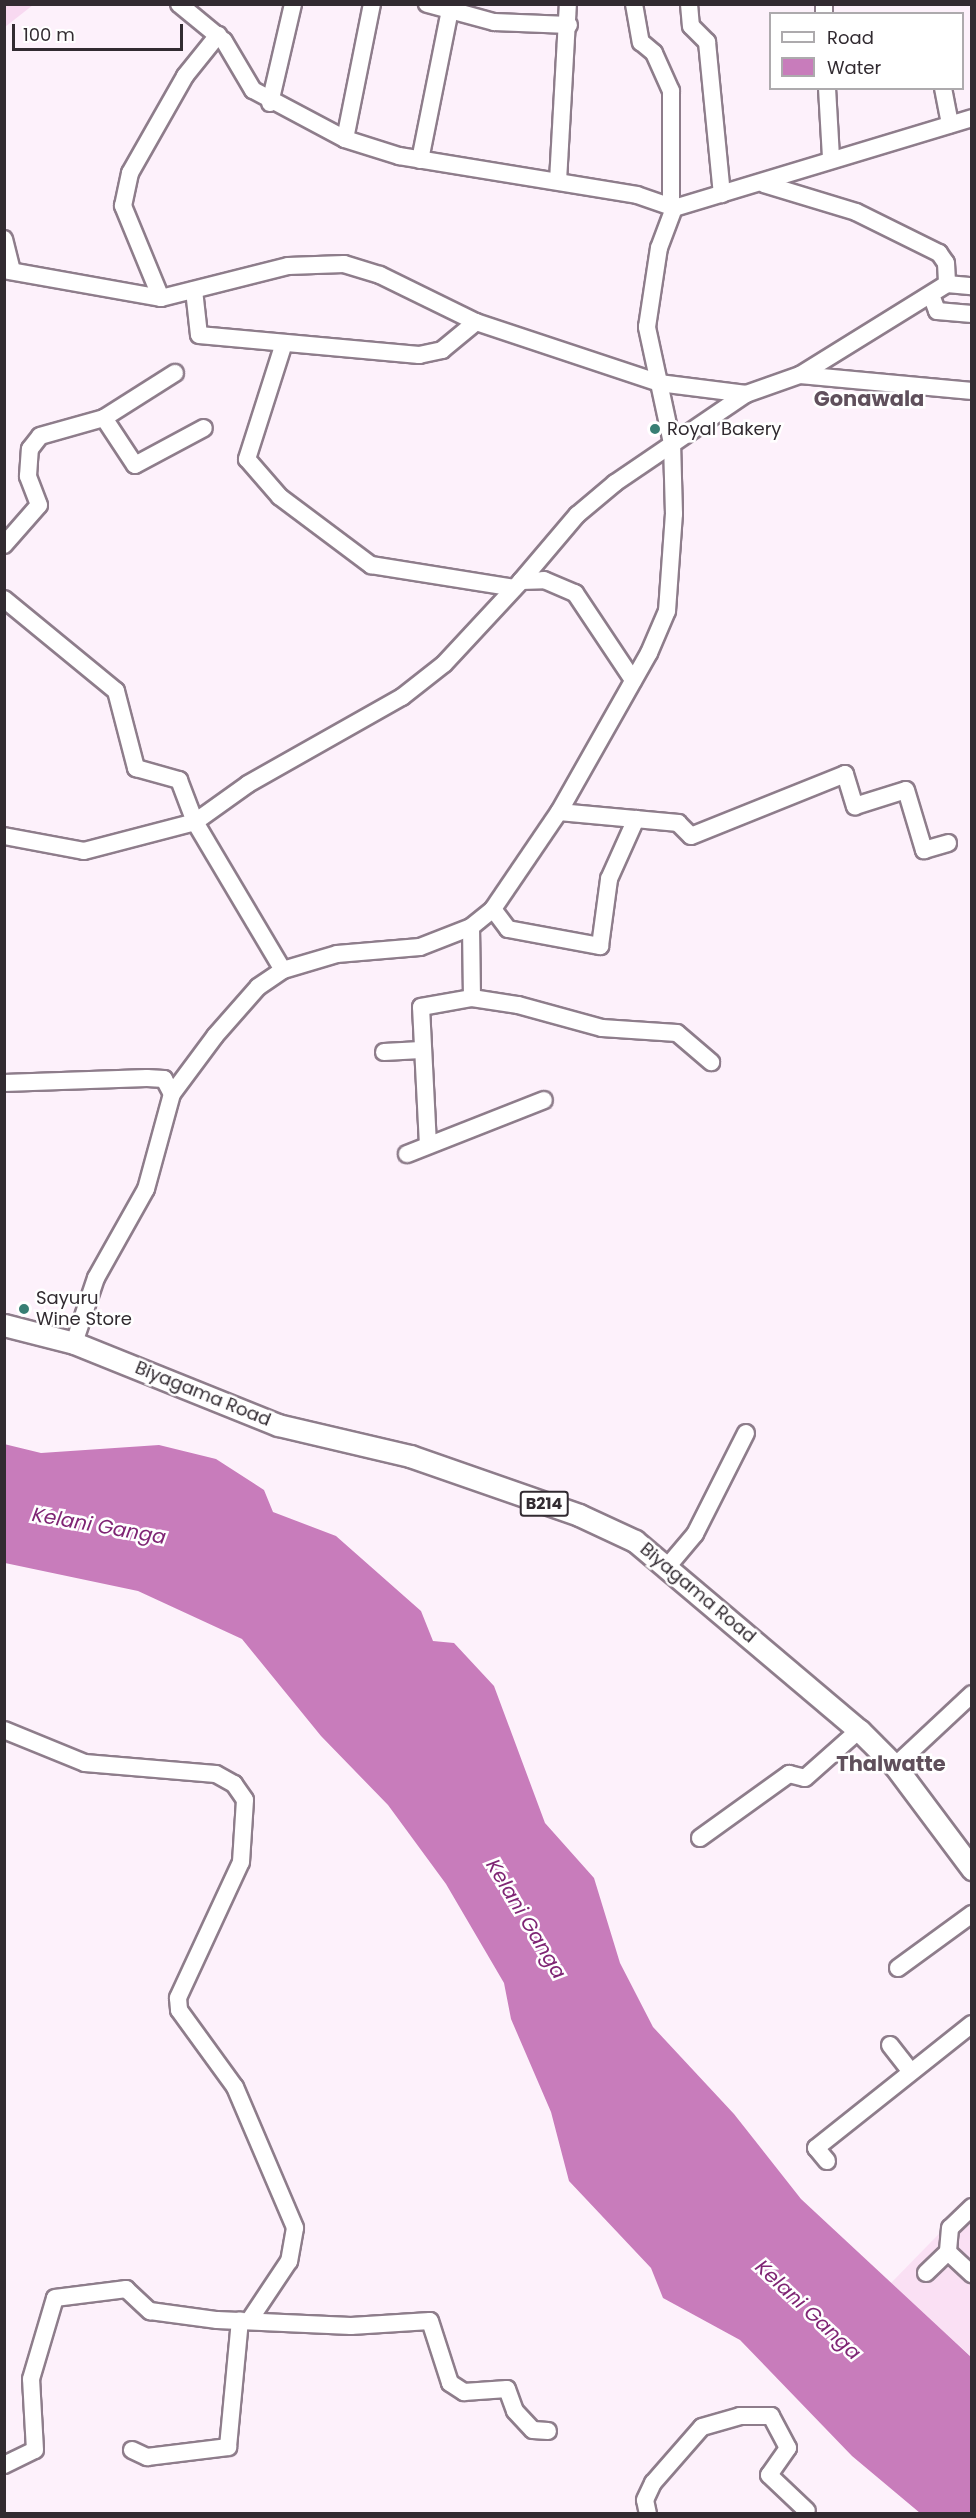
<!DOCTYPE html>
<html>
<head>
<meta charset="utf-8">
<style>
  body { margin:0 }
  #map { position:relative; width:976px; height:2518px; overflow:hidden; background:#fdf1fb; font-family:Poppins,sans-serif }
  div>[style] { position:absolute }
  .built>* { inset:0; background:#fae0f4 }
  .green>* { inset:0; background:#f8d9f1 }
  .water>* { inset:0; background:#c87cbb }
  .roads { filter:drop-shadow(2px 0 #8e7d8b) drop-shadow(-2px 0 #8e7d8b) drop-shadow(0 2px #8e7d8b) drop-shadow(0 -2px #8e7d8b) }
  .minor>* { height:16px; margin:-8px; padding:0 8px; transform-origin:8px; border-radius:8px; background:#fff }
  .major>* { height:21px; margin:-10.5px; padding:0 10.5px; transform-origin:10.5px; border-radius:10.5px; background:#fff }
  .dots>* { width:16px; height:16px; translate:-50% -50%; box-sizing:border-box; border:3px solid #fff; border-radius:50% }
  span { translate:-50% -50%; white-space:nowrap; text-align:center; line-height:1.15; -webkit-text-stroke:5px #fff; paint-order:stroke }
  .shield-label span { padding:2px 4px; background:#fff; border:2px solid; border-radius:4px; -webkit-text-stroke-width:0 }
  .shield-label { font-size:16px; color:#322b31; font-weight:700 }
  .poi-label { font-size:18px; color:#322b31 }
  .left { translate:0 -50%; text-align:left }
  .street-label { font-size:18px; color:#322b31 }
  .water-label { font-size:20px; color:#7f2574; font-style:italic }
  .quarter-label { font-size:21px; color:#60505c; font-weight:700 }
  .frame { position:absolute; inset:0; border:6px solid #322b31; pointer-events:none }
  .legend { position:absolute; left:769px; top:12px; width:195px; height:78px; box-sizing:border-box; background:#fff; border:2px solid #adaaad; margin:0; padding:8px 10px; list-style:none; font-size:18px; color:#322b31 }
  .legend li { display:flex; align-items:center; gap:12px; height:30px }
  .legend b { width:30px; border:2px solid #adaaad }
  .scale { position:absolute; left:12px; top:24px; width:171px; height:27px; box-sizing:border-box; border:3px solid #322b31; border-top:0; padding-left:8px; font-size:18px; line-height:21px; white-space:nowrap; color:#322b31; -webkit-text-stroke:4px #fff; paint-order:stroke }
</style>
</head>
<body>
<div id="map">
  <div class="built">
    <div style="clip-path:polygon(971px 2201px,971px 2356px,890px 2284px)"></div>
  </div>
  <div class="green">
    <div style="clip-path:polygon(5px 4px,33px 4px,33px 5px,5px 27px)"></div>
  </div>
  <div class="water">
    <div style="clip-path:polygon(4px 1444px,41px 1453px,159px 1445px,216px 1459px,264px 1490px,273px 1512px,336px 1536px,421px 1611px,433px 1641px,454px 1643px,494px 1686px,545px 1823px,594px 1878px,620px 1963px,653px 2027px,734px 2114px,801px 2199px,971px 2357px,971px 2513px,920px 2513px,852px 2456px,740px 2340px,663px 2298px,651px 2268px,569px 2181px,551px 2112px,511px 2019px,504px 1983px,446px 1884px,388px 1805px,321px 1736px,242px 1639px,138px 1591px,5px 1563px)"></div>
  </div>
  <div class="roads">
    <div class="minor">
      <div style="left:179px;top:4px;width:58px;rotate:39.4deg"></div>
      <div style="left:224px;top:41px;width:57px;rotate:59.4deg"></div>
      <div style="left:253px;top:90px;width:104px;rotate:28deg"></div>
      <div style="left:345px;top:139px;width:57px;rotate:17.5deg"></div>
      <div style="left:399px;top:156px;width:241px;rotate:9.3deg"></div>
      <div style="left:637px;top:195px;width:39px;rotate:19deg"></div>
      <div style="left:634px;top:4px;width:39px;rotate:80deg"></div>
      <div style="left:641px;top:42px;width:17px;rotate:40deg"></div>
      <div style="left:654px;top:53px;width:42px;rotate:65.9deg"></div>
      <div style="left:671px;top:91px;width:114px;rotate:90deg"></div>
      <div style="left:689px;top:4px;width:22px;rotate:85deg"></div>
      <div style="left:691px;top:26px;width:23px;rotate:45deg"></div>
      <div style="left:707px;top:42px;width:153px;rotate:84.4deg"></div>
      <div style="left:450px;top:10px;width:46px;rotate:15.3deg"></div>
      <div style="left:494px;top:22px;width:75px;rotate:2.3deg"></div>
      <div style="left:824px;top:14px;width:10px;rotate:-90deg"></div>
      <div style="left:827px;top:88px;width:70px;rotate:86.7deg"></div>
      <div style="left:943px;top:88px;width:37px;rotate:79deg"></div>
      <div style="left:270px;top:103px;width:102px;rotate:-76.9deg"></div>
      <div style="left:345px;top:139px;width:138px;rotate:-78.7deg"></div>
      <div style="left:420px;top:160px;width:153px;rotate:-78.7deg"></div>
      <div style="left:450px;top:10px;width:24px;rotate:-165deg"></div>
      <div style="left:558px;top:181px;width:177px;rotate:-86.8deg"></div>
      <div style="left:764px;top:184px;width:96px;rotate:16.9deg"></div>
      <div style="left:856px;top:212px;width:93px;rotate:26.3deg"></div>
      <div style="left:939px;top:253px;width:12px;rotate:55deg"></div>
      <div style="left:946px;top:263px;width:21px;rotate:87deg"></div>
      <div style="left:4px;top:239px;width:33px;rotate:76deg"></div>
      <div style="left:4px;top:270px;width:159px;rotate:10.1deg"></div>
      <div style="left:161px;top:298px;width:131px;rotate:-14.1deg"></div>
      <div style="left:288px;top:266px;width:56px;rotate:-2deg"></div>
      <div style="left:344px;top:264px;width:38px;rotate:17deg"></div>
      <div style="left:380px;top:275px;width:107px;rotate:26.1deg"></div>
      <div style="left:476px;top:322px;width:193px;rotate:18.4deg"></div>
      <div style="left:659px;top:383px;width:88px;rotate:7.2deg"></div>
      <div style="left:746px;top:394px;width:57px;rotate:-19.4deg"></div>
      <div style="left:800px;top:375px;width:173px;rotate:-31.8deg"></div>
      <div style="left:947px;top:284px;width:25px;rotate:5deg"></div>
      <div style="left:194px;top:290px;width:45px;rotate:83.7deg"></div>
      <div style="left:199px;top:335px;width:221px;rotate:5.2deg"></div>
      <div style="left:419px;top:355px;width:24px;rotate:-12deg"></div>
      <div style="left:442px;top:350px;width:44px;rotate:-39.5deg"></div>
      <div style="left:931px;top:295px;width:17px;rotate:69deg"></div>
      <div style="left:937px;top:311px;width:35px;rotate:5deg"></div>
      <div style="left:161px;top:298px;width:100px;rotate:-112.4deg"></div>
      <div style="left:123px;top:206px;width:34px;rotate:-78deg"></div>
      <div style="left:130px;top:173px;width:112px;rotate:-60.4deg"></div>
      <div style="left:185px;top:76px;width:53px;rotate:-51.2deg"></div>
      <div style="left:284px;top:343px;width:122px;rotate:107.7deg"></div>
      <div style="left:247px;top:459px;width:50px;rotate:49deg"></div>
      <div style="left:280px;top:497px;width:114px;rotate:36.8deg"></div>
      <div style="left:371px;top:565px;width:145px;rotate:9.1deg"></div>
      <div style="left:800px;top:375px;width:173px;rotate:5.3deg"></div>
      <div style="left:104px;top:418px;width:56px;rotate:56.6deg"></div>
      <div style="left:135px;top:465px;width:78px;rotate:-28.2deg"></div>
      <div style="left:4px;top:545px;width:53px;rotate:-48.8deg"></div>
      <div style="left:39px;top:505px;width:31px;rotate:-111deg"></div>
      <div style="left:28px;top:476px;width:27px;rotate:-86deg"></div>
      <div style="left:30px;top:449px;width:16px;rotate:-52deg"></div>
      <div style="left:40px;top:436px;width:66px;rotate:-15.7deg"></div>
      <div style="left:104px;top:418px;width:84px;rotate:-32.4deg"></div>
      <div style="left:521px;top:581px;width:87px;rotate:-49.7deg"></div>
      <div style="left:577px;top:515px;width:50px;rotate:-40.1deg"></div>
      <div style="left:615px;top:483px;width:158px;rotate:-34.2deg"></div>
      <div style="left:4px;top:599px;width:145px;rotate:39.4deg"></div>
      <div style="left:116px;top:691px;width:80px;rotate:75.4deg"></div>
      <div style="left:136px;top:768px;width:45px;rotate:15.6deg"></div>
      <div style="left:179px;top:780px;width:45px;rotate:69.1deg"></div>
      <div style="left:195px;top:822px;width:172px;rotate:59.3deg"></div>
      <div style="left:559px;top:812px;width:120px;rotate:5.3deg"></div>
      <div style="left:678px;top:823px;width:18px;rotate:45deg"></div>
      <div style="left:691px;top:836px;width:166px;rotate:-21.9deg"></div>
      <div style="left:845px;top:774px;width:34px;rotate:73deg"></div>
      <div style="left:855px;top:806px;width:53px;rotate:-17.4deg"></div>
      <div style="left:906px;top:790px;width:63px;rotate:73.3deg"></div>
      <div style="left:924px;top:850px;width:25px;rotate:-16deg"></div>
      <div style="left:4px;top:836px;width:81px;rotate:10.6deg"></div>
      <div style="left:84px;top:851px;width:115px;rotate:-14.6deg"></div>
      <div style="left:195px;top:822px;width:65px;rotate:-35.6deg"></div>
      <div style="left:248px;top:784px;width:177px;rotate:-29.5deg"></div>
      <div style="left:402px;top:697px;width:53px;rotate:-38.2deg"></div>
      <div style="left:444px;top:664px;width:113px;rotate:-47.1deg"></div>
      <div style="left:521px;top:581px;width:23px;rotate:-2deg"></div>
      <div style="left:544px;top:580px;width:34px;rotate:23deg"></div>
      <div style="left:575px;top:593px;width:105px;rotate:56.3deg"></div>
      <div style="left:493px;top:909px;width:25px;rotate:53deg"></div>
      <div style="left:508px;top:929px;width:94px;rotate:10.5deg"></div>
      <div style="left:600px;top:946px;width:68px;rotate:-82.3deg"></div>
      <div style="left:609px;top:879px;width:66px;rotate:-65.8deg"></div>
      <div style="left:472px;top:998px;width:47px;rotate:8.7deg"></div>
      <div style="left:518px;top:1005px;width:87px;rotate:15.3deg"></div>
      <div style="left:602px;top:1028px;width:75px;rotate:3.8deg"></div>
      <div style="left:677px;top:1033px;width:45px;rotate:40.5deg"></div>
      <div style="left:384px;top:1052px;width:37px;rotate:-3deg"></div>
      <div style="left:4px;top:1083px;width:143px;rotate:-2deg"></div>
      <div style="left:147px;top:1078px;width:17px;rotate:3deg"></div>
      <div style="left:164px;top:1079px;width:17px;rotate:62deg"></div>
      <div style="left:428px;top:1145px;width:138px;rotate:-92.9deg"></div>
      <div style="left:421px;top:1007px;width:52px;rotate:-10deg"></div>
      <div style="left:472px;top:998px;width:71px;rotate:-90.8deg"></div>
      <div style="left:407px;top:1154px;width:147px;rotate:-21.5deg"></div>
      <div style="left:74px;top:1343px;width:69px;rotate:-71.3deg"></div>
      <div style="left:96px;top:1278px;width:102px;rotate:-60.7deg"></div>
      <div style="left:146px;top:1189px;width:98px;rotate:-74.7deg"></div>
      <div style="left:172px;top:1094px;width:72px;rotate:-53.4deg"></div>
      <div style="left:215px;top:1036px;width:65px;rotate:-48.7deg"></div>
      <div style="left:258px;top:987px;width:30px;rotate:-34deg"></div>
      <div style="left:283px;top:970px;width:56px;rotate:-16.5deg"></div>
      <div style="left:337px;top:954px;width:83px;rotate:-4.8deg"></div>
      <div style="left:420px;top:947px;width:55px;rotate:-21.4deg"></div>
      <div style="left:471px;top:927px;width:28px;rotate:-39deg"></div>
      <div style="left:493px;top:909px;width:117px;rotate:-55.8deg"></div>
      <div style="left:559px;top:812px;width:183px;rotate:-60.5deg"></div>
      <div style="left:649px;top:653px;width:46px;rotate:-66.8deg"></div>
      <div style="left:667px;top:611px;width:97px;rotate:-85.9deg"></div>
      <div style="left:674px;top:514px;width:71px;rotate:-91.6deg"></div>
      <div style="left:672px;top:443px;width:119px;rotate:-102.2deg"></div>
      <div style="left:647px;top:327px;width:80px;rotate:-81.4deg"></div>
      <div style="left:659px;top:248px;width:43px;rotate:-69.4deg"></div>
      <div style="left:674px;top:208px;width:311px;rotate:-16.8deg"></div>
      <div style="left:668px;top:1566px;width:42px;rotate:-49.8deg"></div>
      <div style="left:695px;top:1534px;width:113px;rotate:-63.2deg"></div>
      <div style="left:4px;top:1730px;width:87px;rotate:22.2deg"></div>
      <div style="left:85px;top:1763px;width:131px;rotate:4.8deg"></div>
      <div style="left:216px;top:1774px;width:21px;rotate:29deg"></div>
      <div style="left:234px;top:1784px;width:19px;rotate:55deg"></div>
      <div style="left:245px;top:1800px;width:62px;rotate:93.7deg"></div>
      <div style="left:241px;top:1862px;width:150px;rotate:114.9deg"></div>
      <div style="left:178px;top:1998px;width:12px;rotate:85deg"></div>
      <div style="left:179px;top:2010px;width:95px;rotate:54deg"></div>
      <div style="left:235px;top:2087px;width:153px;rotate:66.9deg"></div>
      <div style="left:295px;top:2228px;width:34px;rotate:100deg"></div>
      <div style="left:289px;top:2261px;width:72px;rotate:123.7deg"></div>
      <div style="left:895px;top:1766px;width:105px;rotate:-43.1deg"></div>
      <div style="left:700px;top:1838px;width:110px;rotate:-35.7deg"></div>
      <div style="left:789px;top:1774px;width:16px;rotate:14deg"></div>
      <div style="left:805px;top:1778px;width:72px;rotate:-41.6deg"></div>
      <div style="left:898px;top:1968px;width:92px;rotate:-36.1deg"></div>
      <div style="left:890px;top:2045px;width:34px;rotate:52deg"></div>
      <div style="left:827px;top:2161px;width:17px;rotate:-130deg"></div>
      <div style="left:816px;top:2148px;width:199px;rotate:-38.5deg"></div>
      <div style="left:972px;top:2207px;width:30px;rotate:136deg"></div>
      <div style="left:950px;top:2228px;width:24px;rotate:95deg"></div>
      <div style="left:948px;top:2252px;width:33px;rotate:43deg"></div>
      <div style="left:926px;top:2273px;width:30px;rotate:-44deg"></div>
      <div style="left:132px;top:2450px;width:17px;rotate:25deg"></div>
      <div style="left:147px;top:2457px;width:82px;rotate:-7deg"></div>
      <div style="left:228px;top:2447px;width:127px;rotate:-84.6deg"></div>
      <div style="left:4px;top:2465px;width:34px;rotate:-26deg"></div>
      <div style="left:35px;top:2450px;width:71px;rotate:-93.2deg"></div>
      <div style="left:31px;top:2379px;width:84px;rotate:-73.5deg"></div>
      <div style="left:55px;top:2298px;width:72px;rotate:-7.2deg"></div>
      <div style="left:126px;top:2289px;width:33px;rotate:43deg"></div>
      <div style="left:150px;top:2311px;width:68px;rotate:7.7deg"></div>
      <div style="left:217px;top:2320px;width:134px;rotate:2.6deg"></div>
      <div style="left:351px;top:2326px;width:79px;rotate:-3.6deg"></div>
      <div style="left:430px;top:2321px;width:65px;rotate:72.1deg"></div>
      <div style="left:450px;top:2383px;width:17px;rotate:33deg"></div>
      <div style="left:464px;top:2392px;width:43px;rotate:-4deg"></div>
      <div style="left:507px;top:2389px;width:23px;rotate:70deg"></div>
      <div style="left:515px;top:2411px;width:26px;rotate:47deg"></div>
      <div style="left:533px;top:2430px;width:15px;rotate:4deg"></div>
      <div style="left:648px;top:2514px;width:14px;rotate:-102deg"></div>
      <div style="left:645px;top:2500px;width:19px;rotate:-65deg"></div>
      <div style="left:653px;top:2483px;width:74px;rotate:-48.8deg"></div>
      <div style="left:702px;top:2427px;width:40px;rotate:-16deg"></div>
      <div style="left:740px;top:2416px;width:31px"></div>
      <div style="left:771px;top:2416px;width:36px;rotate:62deg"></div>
      <div style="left:788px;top:2448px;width:33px;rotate:125deg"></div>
      <div style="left:769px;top:2475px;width:52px;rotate:43.5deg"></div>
    </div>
    <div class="major">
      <div style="left:4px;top:1325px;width:72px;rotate:14.4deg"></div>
      <div style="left:74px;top:1343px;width:220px;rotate:21.9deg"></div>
      <div style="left:278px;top:1425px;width:136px;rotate:13.2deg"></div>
      <div style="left:410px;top:1456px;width:179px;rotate:19.2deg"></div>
      <div style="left:579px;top:1515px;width:62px;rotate:24.9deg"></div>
      <div style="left:635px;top:1541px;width:293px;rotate:40.2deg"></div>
      <div style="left:859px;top:1730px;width:51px;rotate:45deg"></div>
      <div style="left:895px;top:1766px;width:129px;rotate:53.2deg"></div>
    </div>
  </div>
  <div class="dots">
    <div style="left:655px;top:429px;background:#387e74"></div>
    <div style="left:24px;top:1309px;background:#387e74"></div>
  </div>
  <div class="shield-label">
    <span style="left:544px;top:1504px">B214</span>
  </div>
  <div class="poi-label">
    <span class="left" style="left:667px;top:429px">Royal Bakery</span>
    <span class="left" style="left:36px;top:1309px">Sayuru<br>Wine Store</span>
  </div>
  <div class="street-label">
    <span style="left:203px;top:1394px;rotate:22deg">Biyagama Road</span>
    <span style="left:698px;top:1593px;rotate:40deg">Biyagama Road</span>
  </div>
  <div class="water-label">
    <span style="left:99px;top:1526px;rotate:10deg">Kelani Ganga</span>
    <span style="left:526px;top:1919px;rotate:59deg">Kelani Ganga</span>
    <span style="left:808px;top:2310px;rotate:43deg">Kelani Ganga</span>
  </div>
  <div class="quarter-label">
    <span style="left:869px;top:399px">Gonawala</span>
    <span style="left:891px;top:1764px">Thalwatte</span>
  </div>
  <div class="frame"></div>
  <ul class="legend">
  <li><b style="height:8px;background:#fff"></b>Road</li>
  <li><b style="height:16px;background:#c87cbb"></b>Water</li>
  </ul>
  <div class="scale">100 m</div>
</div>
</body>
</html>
